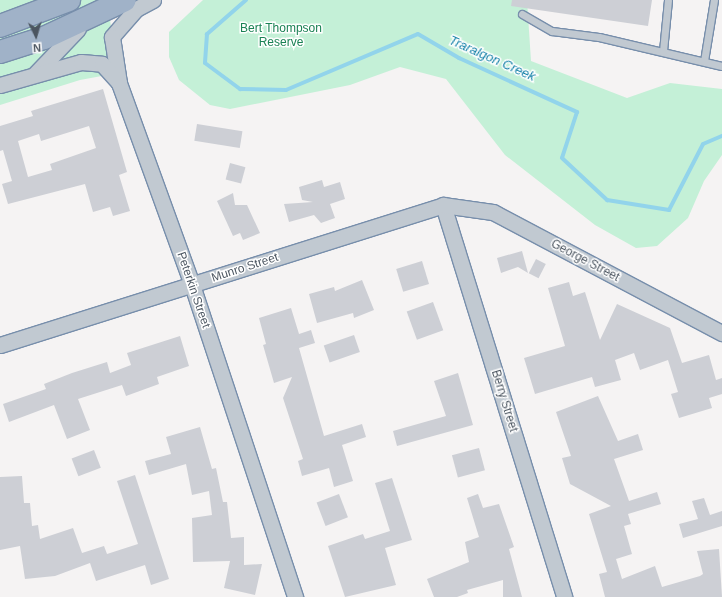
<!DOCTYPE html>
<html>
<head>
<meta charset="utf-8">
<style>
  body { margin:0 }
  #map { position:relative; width:722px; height:597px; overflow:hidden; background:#f5f3f3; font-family:Helvetica,sans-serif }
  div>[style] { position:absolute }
  .green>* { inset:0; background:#c4f0d7 }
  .stream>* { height:4px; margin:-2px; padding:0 2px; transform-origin:2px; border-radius:2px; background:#92d4eb }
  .building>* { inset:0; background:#cdcfd5; transform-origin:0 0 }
  .roads { filter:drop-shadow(1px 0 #778eab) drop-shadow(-1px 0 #778eab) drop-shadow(0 1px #778eab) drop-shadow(0 -1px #778eab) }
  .service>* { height:7px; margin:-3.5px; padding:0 3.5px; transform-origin:3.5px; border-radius:3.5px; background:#c1c9d1 }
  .minor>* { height:15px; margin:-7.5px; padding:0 7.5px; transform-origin:7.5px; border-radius:7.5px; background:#c1c9d1 }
  .trunk>* { height:22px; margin:-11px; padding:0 11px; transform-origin:11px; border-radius:11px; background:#a0b2c8 }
  span { translate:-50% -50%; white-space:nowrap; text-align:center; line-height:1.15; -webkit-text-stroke:3px #fff; paint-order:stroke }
  .park-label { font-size:12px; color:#1a8254 }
  .street-label { font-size:12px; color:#4b5560 }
  .water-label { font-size:13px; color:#107fa6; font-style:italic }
  .north { position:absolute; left:16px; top:16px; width:40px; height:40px; -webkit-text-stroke:3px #fff; paint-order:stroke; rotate:175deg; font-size:11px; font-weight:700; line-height:16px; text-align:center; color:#4b5560 }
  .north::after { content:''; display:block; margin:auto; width:14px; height:18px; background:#4b5560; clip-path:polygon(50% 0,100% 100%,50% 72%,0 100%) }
</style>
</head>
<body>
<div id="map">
  <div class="green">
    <div style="clip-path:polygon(0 0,107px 0,118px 73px,80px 80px,0 105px)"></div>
    <div style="clip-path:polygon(203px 0,527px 0,531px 61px,627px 98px,670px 83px,722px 89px,722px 155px,704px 181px,688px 218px,657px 246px,636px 248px,595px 225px,505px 155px,446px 79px,400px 67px,350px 85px,230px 109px,210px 105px,179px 80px,169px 57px,169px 32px)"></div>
  </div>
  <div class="stream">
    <div style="left:246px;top:0;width:52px;rotate:138.9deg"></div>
    <div style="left:207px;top:34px;width:29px;rotate:94deg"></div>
    <div style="left:205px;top:63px;width:44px;rotate:36.6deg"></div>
    <div style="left:240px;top:89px;width:46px;rotate:1.2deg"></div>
    <div style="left:286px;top:90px;width:143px;rotate:-23deg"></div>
    <div style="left:418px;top:34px;width:48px;rotate:30.3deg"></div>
    <div style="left:459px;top:58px;width:130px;rotate:24.6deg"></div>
    <div style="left:577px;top:112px;width:48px;rotate:108.1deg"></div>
    <div style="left:562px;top:158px;width:62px;rotate:43deg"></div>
    <div style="left:607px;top:200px;width:63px;rotate:9.2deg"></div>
    <div style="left:669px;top:210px;width:74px;rotate:-62.7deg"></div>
    <div style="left:703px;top:144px;width:21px;rotate:-23deg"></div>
  </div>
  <div class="building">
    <div style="clip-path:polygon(512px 0,652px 0,648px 26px,511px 6px)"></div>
    <div style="clip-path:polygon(evenodd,103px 89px,127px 172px,119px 175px,130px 211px,113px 216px,110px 207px,93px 212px,85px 184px,8px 204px,2px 184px,12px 181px,3px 150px,0 151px,0 126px,33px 116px,31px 111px,103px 89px,89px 126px,96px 148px,50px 164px,52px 170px,28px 177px,18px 141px,39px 134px,41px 141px,89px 126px)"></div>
    <div style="left:197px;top:124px;width:46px;height:17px;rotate:9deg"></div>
    <div style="left:230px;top:163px;width:16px;height:17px;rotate:15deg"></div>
    <div style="clip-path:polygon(322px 180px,324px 187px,340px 182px,345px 199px,330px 204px,335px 218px,321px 223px,314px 215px,289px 222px,284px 204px,313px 202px,302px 200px,299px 187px)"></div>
    <div style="clip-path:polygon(233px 193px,235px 205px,247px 205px,260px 233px,243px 240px,240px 233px,233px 236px,217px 201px)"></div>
    <div style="clip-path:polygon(522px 251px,528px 273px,518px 267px,501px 273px,497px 258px)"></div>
    <div style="left:536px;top:259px;width:11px;height:16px;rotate:27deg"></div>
    <div style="left:422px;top:261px;width:24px;height:27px;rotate:73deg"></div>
    <div style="clip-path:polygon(362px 280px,374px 310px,354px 318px,353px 313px,317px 323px,309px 294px,334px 287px,335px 291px)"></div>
    <div style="clip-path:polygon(569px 282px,573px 296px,585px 292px,600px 340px,617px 304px,670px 328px,682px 363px,709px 355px,716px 380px,722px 378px,722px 394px,709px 398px,712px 408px,679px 418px,671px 394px,678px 392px,668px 360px,640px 370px,634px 353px,615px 360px,621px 380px,595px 387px,592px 377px,535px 394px,524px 358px,565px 346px,548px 288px)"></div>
    <div style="left:433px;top:302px;width:30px;height:28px;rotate:70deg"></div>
    <div style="clip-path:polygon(291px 308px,299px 334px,311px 330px,315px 343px,299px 348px,324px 436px,362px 424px,366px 437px,342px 445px,353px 481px,334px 487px,329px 468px,302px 476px,298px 461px,303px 459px,283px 398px,292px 377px,274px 383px,263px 345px,266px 344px,259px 318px)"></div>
    <div style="left:354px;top:335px;width:18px;height:32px;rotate:71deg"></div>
    <div style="clip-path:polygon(180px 336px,189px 366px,157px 377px,159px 384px,126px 396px,122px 385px,78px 399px,90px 430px,67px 439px,54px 405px,9px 422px,3px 404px,46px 389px,44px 384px,72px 373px,107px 362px,110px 373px,131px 365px,127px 353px)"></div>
    <div style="clip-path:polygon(458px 373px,473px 425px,397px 446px,393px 431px,446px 416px,434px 381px)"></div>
    <div style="clip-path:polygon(598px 396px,618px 441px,638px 434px,643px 450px,614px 459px,629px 501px,657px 492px,661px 504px,628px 514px,631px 524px,624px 526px,632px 554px,616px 559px,622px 579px,655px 566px,662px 587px,700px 576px,703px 574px,697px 551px,719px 549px,722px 597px,605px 597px,599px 574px,607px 572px,589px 514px,611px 506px,570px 484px,562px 458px,571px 456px,556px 412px)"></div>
    <div style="clip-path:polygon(200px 427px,212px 469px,216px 468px,223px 502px,227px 502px,231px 538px,244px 537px,244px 565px,262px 564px,255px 595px,224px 588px,230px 561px,193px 562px,192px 518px,212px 515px,209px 491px,192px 495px,186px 464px,149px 475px,145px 461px,171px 454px,166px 437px)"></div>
    <div style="left:479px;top:448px;width:23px;height:28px;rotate:75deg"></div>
    <div style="left:94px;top:450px;width:19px;height:24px;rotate:69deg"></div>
    <div style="clip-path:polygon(135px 475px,169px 579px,151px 585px,145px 565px,96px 581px,90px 563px,55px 576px,25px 579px,20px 546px,0 550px,0 477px,22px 476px,24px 503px,30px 503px,32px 526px,38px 525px,40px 539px,73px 528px,82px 553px,104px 546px,107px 554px,138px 544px,117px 481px)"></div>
    <div style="clip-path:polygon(392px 478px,412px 540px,385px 548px,396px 585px,345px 597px,328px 546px,363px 534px,365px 539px,390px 531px,375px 483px)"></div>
    <div style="left:339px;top:494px;width:25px;height:24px;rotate:69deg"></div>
    <div style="clip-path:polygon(478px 494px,483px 508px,499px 504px,514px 547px,509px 549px,522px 597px,503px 597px,503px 580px,467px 590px,468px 593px,457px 597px,434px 597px,427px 579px,469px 562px,465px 542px,479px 537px,467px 498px)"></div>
    <div style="clip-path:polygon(704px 498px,710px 515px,722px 511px,722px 526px,683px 538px,679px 524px,698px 519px,692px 501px)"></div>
  </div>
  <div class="roads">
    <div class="service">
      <div style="left:522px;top:14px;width:34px;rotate:30deg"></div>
      <div style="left:552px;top:31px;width:47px;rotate:7.3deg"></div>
      <div style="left:599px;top:37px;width:126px;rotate:13.3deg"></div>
      <div style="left:663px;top:51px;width:51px;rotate:-84.4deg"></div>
      <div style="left:704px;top:61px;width:62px;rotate:-80.7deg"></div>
    </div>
    <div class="minor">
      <div style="left:153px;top:0;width:19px;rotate:152deg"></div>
      <div style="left:136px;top:9px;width:37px;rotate:131deg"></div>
      <div style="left:112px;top:37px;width:47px;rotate:81.3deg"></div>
      <div style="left:119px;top:83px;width:215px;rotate:70.1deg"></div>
      <div style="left:192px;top:285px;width:329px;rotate:71.7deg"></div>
      <div style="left:35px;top:74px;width:62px;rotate:-46.3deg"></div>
      <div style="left:0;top:85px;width:84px;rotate:-15.9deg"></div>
      <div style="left:81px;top:62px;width:21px;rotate:5deg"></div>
      <div style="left:102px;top:64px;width:25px;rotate:48deg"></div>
      <div style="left:443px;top:205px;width:410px;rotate:72.8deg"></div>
      <div style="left:0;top:345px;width:465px;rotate:-17.5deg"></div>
      <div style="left:443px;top:205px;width:50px;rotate:8deg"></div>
      <div style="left:493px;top:212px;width:259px;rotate:27.9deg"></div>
    </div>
    <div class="trunk">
      <div style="left:0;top:26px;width:74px;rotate:-20.6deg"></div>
      <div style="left:0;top:52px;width:46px;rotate:-17.7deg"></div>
      <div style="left:44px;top:38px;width:89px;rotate:-25.1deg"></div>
    </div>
  </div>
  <div class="park-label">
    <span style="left:281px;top:36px">Bert Thompson<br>Reserve</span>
  </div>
  <div class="street-label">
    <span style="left:585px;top:261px;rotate:28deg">George Street</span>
    <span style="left:245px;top:268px;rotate:-18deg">Munro Street</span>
    <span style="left:193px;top:290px;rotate:71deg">Peterkin Street</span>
    <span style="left:504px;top:401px;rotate:73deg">Berry Street</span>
  </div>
  <div class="water-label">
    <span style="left:492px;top:59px;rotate:24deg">Traralgon Creek</span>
  </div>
  <div class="north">N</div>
</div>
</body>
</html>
